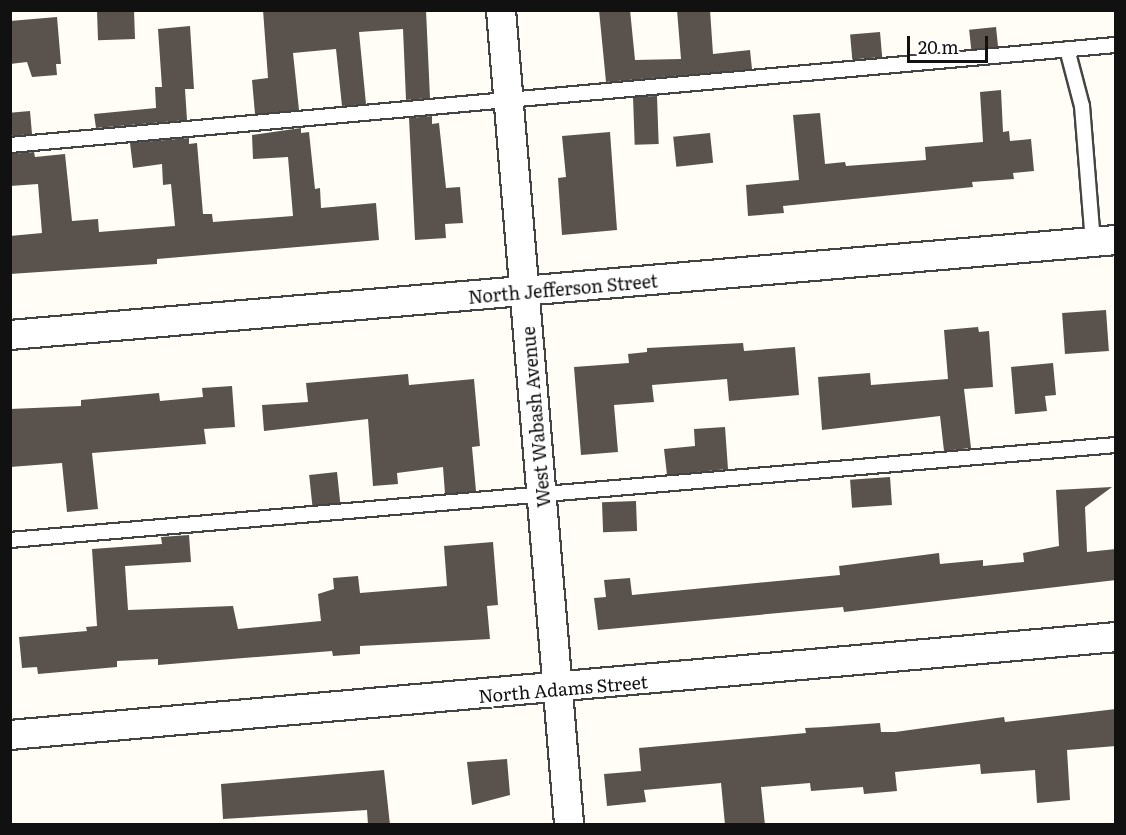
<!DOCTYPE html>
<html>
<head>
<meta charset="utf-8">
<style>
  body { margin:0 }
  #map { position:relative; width:1126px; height:835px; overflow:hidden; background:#fffdf5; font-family:Literata,serif }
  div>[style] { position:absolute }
  .building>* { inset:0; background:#5a524d; transform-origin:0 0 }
  .roads { filter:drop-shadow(2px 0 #444) drop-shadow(-2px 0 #444) drop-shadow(0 2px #444) drop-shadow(0 -2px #444) }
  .lane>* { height:14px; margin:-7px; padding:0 7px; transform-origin:7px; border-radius:7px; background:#fff }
  .street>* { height:28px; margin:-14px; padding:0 14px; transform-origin:14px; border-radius:14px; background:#fff }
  span { translate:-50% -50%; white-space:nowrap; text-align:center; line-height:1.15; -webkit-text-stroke:6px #fff; paint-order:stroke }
  .street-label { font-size:18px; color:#111 }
  .frame { position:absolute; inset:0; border:12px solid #111; pointer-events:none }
  .scale { position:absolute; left:907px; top:36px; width:81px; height:27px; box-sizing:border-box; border:3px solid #111; border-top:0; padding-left:8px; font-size:18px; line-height:21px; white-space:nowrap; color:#111; -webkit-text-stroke:4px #fff; paint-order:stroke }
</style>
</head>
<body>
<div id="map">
  <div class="building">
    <div style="left:134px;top:10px;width:29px;height:37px;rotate:88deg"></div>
    <div style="clip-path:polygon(263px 10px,426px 10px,430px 98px,406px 100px,403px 29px,359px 32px,366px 104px,342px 106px,336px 49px,293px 53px,299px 110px,255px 114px,252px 80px,268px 78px)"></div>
    <div style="clip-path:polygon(599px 10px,630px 10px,635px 60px,681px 59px,677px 10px,710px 10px,713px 54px,750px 50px,752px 69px,606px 82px)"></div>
    <div style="clip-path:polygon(57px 17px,61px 64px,56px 64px,57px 75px,32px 77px,27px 62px,10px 64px,10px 21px)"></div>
    <div style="clip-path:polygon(190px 26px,194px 89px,185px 89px,187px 120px,96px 128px,94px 114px,156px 108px,155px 87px,162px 87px,158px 29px)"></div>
    <div style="left:996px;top:27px;width:20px;height:27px;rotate:84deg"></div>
    <div style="left:880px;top:32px;width:25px;height:30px;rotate:85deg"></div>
    <div style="clip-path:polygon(1001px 90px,1003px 132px,1009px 131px,1010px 141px,1031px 139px,1034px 171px,1013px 173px,1014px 179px,972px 182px,973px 187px,783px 206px,784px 213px,748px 216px,746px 185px,799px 180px,793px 115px,820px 113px,825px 164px,845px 162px,846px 166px,926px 160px,925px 147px,983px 142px,980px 92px)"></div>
    <div style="left:657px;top:96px;width:48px;height:24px;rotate:88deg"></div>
    <div style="left:30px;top:111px;width:23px;height:20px;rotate:85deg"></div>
    <div style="clip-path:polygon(432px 116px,432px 124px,439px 123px,446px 188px,460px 187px,463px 223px,445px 224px,446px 238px,415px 240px,409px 118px)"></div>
    <div style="clip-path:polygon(301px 128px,301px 133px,309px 132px,315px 189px,320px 188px,321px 208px,376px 203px,379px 240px,157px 259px,157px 264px,10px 274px,10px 236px,42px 233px,38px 184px,10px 186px,10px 154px,34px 152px,35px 157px,65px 154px,72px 221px,98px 219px,99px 232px,175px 226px,171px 184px,163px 185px,162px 164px,133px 168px,130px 143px,189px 138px,189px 144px,197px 143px,203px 214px,212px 214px,213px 222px,293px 216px,288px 157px,253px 159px,252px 135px)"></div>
    <div style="clip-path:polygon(610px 132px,617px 230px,562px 235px,558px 178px,566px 177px,562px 136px)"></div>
    <div style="left:710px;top:133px;width:30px;height:37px;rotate:84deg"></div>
    <div style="left:1106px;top:310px;width:41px;height:44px;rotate:86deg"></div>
    <div style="clip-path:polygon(978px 327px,979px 332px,989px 331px,993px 387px,964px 389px,971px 448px,944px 451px,940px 416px,822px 430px,818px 377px,870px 373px,871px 385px,948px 379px,944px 330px)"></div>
    <div style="clip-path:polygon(743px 343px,744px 351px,795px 347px,799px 395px,729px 401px,727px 379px,652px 385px,654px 402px,614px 405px,618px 452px,581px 455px,574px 367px,629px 363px,628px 354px,647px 352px,647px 348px)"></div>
    <div style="clip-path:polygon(1053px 363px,1056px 395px,1045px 396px,1047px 411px,1015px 414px,1011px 367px)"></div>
    <div style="clip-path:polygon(408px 374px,409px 385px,474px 379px,480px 446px,472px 447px,476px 491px,445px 494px,443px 467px,397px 473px,398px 484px,373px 486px,368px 419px,264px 431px,262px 405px,308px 402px,306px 383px)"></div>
    <div style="clip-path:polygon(232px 386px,235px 427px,204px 429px,206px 444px,92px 453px,98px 509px,67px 512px,62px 463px,10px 467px,10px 409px,81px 406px,81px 400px,159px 393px,160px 401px,203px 397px,202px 388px)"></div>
    <div style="clip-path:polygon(725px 427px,728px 469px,667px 475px,664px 449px,695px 446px,694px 429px)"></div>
    <div style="left:337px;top:472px;width:31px;height:28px;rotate:84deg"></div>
    <div style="left:890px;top:477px;width:28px;height:40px;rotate:86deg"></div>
    <div style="clip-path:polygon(1112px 487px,1085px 507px,1087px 552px,1116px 549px,1116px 580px,844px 612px,843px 607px,598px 630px,594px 598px,606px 597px,604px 580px,630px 578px,632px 595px,840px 575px,839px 566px,939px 553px,940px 564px,983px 560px,983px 566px,1024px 562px,1023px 553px,1059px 546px,1056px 490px)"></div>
    <div style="left:636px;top:501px;width:30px;height:34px;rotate:88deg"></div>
    <div style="clip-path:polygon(189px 535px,191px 562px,125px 566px,128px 610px,233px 606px,238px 629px,321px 621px,318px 594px,334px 589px,333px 578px,358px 576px,360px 593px,447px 586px,444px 546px,493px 542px,498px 605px,487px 606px,490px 639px,360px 646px,360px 654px,333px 656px,332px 651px,158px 665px,158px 659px,117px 661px,117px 667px,38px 674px,37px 667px,22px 668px,19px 637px,87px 631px,86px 627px,97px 626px,92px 549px,162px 544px,161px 537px)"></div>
    <div style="clip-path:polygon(1116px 709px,1116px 746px,1067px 750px,1070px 800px,1037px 803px,1035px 770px,981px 774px,980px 764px,895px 772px,897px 791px,864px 794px,863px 787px,811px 791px,810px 783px,761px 787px,765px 825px,725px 825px,721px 783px,644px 790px,646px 802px,607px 806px,604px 774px,641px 771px,639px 748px,806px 733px,805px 728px,826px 727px,880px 723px,881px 732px,895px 732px,1004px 717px,1005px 722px)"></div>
    <div style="clip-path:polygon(507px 759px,510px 795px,472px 805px,467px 762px)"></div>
    <div style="clip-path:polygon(384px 770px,390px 825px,368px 825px,367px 810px,223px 819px,221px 784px)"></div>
  </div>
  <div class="roads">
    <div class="lane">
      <div style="left:1067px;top:49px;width:59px;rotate:75.3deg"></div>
      <div style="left:1082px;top:106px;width:136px;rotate:85.4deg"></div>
      <div style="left:10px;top:145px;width:1111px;rotate:-5.17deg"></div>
      <div style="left:10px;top:540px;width:1110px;rotate:-4.91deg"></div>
    </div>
    <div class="street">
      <div style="left:501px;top:10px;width:817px;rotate:85.22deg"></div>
      <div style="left:10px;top:335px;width:1110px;rotate:-4.91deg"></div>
      <div style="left:10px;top:735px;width:1110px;rotate:-5.06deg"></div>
    </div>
  </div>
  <div class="street-label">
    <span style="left:563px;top:289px;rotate:-5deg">North Jefferson Street</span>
    <span style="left:536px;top:417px;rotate:-95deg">West Wabash Avenue</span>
    <span style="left:563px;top:689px;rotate:-5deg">North Adams Street</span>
  </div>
  <div class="frame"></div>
  <div class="scale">20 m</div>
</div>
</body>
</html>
